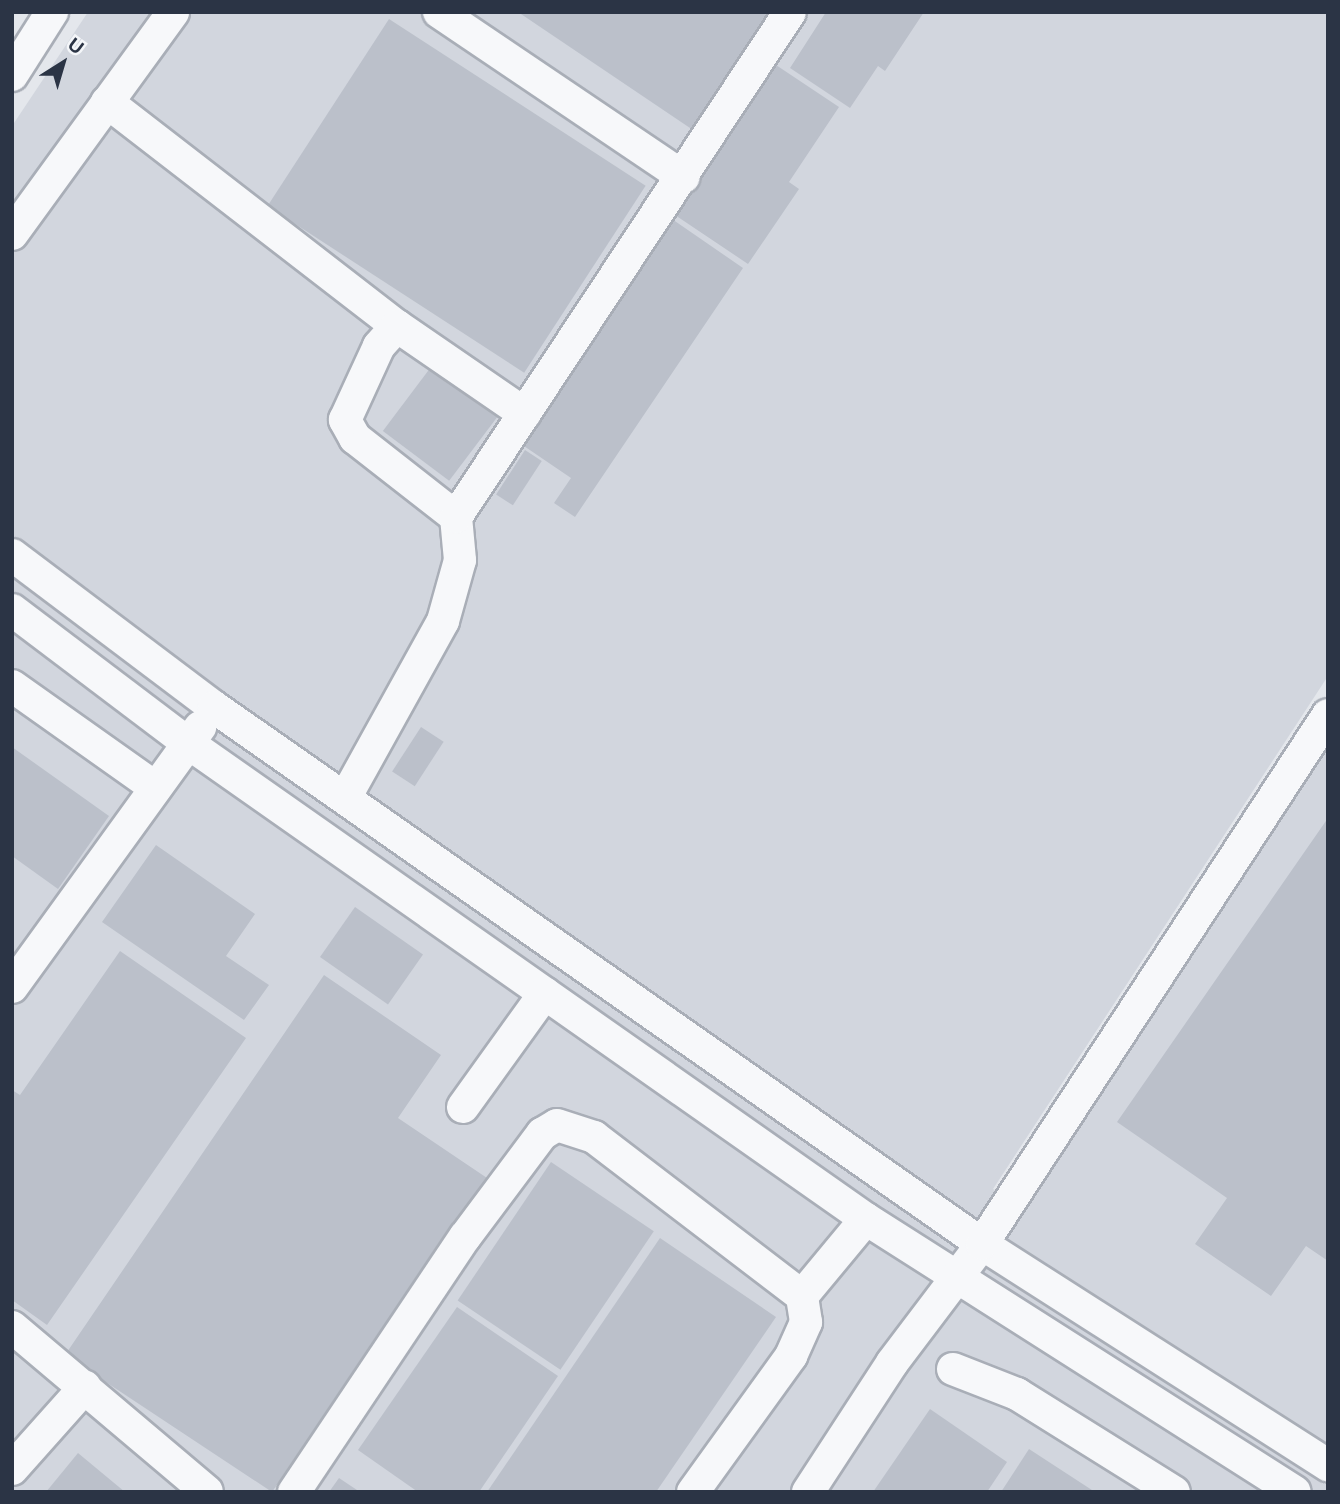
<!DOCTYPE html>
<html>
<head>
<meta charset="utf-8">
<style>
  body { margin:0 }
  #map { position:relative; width:1340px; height:1504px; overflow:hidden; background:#e4e7ec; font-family:Helvetica,sans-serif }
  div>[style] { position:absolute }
  .built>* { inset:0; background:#d2d6de }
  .building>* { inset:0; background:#bbc0ca; transform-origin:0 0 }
  .roads { filter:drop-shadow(2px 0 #a9aeb7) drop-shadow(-2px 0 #a9aeb7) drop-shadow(0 2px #a9aeb7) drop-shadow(0 -2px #a9aeb7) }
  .minor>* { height:32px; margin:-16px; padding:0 16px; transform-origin:16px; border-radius:16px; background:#f7f8fa }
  span { translate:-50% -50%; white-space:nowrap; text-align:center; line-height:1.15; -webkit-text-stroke:5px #f4f6f9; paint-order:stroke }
  .frame { position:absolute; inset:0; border:14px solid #2b3445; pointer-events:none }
  .north { position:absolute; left:28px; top:28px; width:70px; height:70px; -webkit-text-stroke:5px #f4f6f9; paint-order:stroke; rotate:37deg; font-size:19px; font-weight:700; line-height:28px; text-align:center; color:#2b3445 }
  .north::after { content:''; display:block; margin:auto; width:24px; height:32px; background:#2b3445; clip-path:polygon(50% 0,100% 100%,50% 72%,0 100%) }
</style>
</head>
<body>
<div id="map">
  <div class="built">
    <div style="clip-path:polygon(88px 12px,1328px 12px,1328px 676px,993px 1189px,1024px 1209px,1328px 739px,1328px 1492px,12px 1492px,12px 126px)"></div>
  </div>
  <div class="building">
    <div style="clip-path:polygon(518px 12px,772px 12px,693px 130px)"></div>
    <div style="clip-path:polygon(826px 12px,924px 12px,885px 71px,878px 66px,850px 108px,790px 68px)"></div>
    <div style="left:389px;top:19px;width:306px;height:223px;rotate:33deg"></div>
    <div style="clip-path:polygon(773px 63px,839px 107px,789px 182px,799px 189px,748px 264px,672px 213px)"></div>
    <div style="clip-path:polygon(669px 217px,743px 268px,575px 517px,554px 503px,571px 478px,518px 442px)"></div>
    <div style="left:431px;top:367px;width:83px;height:80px;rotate:37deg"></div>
    <div style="left:525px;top:450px;width:20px;height:53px;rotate:33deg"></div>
    <div style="left:421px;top:727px;width:27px;height:53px;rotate:33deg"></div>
    <div style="clip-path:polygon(12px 747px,109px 816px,58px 889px,12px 856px)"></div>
    <div style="clip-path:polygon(1328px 818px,1328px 1261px,1306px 1246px,1271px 1296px,1195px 1244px,1227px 1198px,1117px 1122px)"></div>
    <div style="clip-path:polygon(156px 845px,255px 914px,226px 956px,269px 985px,244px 1020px,102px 922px)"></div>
    <div style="left:355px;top:907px;width:83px;height:61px;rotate:35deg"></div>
    <div style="clip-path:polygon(120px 951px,246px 1038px,47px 1325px,12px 1300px,12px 1090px,20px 1095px)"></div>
    <div style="clip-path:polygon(324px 975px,441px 1055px,398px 1118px,490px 1180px,272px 1492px,65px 1355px)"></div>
    <div style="left:551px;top:1162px;width:124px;height:167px;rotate:34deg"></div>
    <div style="clip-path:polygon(660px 1238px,776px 1317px,656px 1492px,487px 1492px)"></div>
    <div style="clip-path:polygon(457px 1307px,558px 1376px,479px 1492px,418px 1492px,358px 1450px)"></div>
    <div style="clip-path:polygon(930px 1409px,1007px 1462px,987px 1492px,873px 1492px)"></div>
    <div style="clip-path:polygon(1029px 1449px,1095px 1492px,1001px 1492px)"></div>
    <div style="clip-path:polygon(78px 1453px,125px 1492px,46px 1492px)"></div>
    <div style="clip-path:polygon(339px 1478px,360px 1492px,329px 1492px)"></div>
  </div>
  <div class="roads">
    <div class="minor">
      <div style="left:439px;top:12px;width:295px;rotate:34deg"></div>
      <div style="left:12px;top:75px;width:75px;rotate:-57.6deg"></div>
      <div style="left:107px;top:102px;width:366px;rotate:37.7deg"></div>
      <div style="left:12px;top:234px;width:274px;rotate:-54deg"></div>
      <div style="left:456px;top:517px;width:128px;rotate:-142deg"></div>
      <div style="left:355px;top:438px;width:21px;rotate:-119deg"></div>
      <div style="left:345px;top:420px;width:81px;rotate:-65.3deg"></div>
      <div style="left:379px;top:346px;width:27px;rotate:-48deg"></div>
      <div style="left:397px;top:326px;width:155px;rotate:34.5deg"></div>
      <div style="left:12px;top:555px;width:253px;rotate:37deg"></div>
      <div style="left:214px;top:707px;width:937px;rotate:34.96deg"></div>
      <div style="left:982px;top:1244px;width:411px;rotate:32.6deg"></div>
      <div style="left:12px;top:610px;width:221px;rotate:37.1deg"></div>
      <div style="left:188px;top:743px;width:828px;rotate:35.07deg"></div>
      <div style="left:866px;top:1219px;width:508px;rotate:32.47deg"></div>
      <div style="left:12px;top:686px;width:176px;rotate:35.3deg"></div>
      <div style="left:345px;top:798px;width:202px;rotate:-61deg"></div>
      <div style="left:443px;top:621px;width:63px;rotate:-74.4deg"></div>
      <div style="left:460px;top:560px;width:43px;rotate:-95.3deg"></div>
      <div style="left:456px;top:517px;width:605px;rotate:-56.52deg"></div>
      <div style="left:12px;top:987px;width:321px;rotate:-54.1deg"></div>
      <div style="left:463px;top:1107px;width:140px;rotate:-54.3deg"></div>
      <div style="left:12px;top:1327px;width:255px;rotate:40.2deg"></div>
      <div style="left:953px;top:1369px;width:69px;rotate:21.3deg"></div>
      <div style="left:1017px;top:1394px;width:185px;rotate:32deg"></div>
      <div style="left:12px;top:1469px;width:110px;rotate:-48.3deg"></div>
      <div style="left:294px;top:1492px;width:307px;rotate:-56.2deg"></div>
      <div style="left:465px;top:1237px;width:129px;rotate:-53.2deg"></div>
      <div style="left:542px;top:1134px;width:17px;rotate:-31deg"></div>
      <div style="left:557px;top:1125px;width:39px;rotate:18deg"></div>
      <div style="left:594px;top:1137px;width:262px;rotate:37.4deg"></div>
      <div style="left:693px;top:1492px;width:168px;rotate:-54.2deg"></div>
      <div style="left:791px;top:1356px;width:37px;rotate:-66deg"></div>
      <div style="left:806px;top:1322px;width:26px;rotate:-99deg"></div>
      <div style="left:802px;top:1296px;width:100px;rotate:-50.3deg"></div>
      <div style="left:808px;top:1492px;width:154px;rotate:-56.9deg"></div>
      <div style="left:892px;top:1363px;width:149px;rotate:-52.9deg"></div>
      <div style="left:982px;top:1244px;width:632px;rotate:-56.81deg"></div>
    </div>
  </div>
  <div class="frame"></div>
  <div class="north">U</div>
</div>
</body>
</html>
